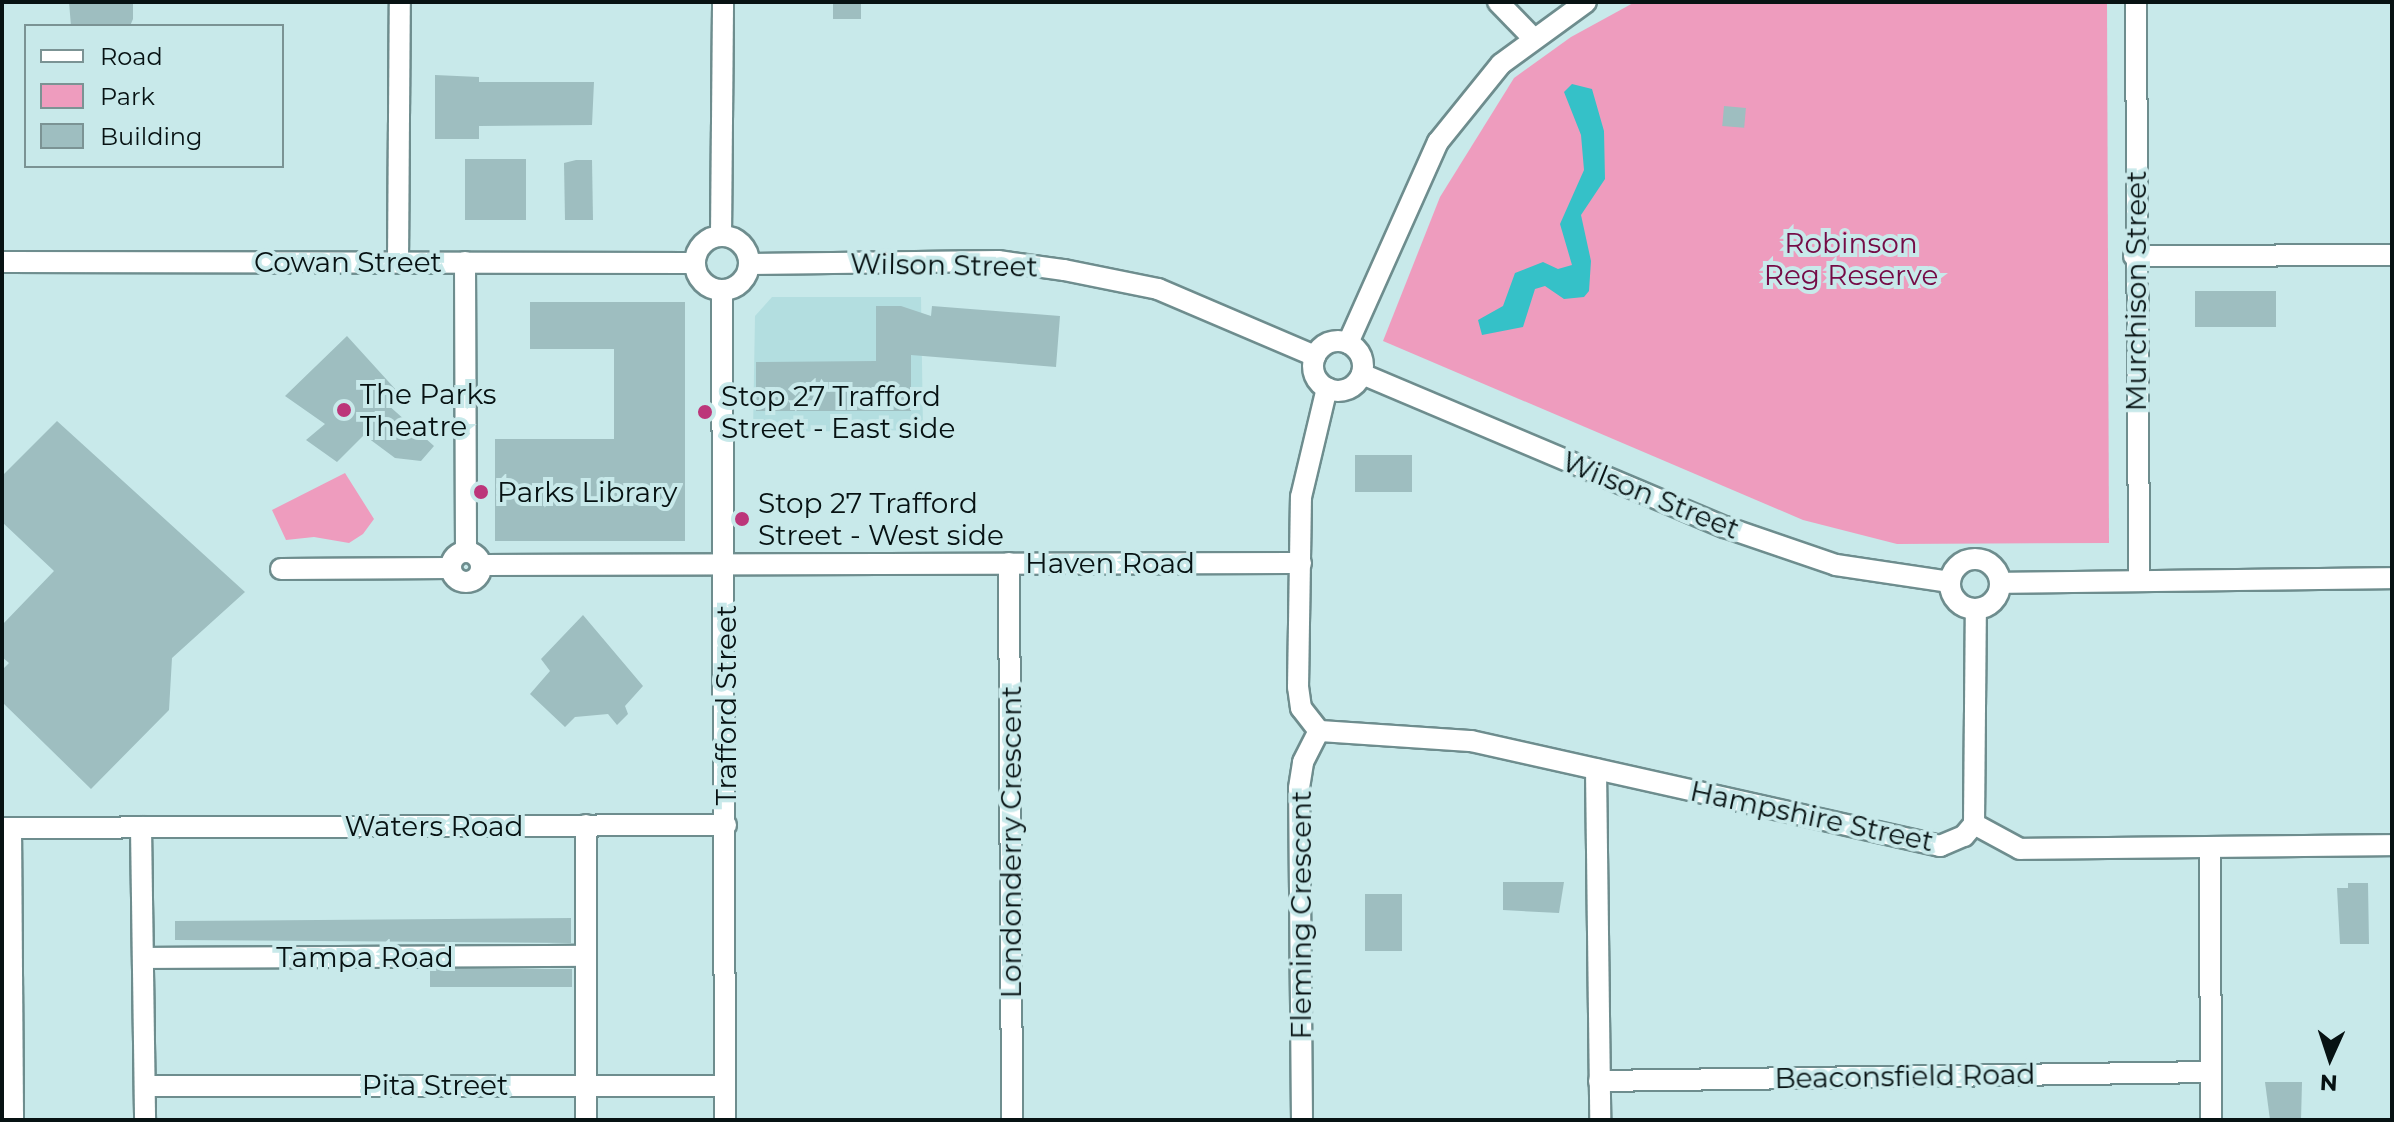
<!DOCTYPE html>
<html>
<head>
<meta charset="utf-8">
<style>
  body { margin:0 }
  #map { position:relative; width:2394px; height:1122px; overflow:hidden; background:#c8e9ea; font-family:Montserrat,sans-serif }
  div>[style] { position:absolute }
  .built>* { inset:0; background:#b3dee0 }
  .green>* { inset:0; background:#ee9cbe }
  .water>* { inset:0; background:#35c1c8 }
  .building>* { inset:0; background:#9ebec0; transform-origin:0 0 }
  .roads { filter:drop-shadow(2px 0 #6e8d8e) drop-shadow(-2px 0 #6e8d8e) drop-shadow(0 2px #6e8d8e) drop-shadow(0 -2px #6e8d8e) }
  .street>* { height:20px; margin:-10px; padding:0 10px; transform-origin:10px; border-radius:10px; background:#fff }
  .street>.ring { margin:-10px; padding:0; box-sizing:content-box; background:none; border:20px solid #fff; border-radius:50% }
  .dots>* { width:22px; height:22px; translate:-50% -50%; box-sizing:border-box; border:4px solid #c8e9ea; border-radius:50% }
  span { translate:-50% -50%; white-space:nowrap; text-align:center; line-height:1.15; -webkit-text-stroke:8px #c8e9ea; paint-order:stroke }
  .park-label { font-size:28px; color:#750b46 }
  .street-label { font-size:28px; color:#071213 }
  .poi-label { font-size:28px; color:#071213 }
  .left { translate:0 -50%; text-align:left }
  .frame { position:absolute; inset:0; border:4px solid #071213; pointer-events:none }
  .legend { position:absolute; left:24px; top:24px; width:260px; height:144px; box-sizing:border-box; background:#c8e9ea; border:2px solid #7b9394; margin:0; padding:10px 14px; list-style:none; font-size:24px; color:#071213 }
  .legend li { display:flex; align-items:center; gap:16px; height:40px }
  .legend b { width:40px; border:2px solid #7b9394 }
  .north { position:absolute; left:2290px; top:1018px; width:80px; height:80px; -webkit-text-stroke:6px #c8e9ea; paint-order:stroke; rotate:183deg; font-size:22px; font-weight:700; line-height:32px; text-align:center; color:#071213 }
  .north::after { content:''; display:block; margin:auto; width:28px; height:36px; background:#071213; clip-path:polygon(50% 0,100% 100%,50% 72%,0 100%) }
</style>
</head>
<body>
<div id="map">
  <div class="built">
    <div style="clip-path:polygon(772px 297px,921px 297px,923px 430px,753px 432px,755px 316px)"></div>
  </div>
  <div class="green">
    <div style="clip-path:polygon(1635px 2px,2107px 2px,2109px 543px,1897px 544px,1803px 520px,1383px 341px,1440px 197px,1514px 78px,1571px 37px)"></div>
    <div style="clip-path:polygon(345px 473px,374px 519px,363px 534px,349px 543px,314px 537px,286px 540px,272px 510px)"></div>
  </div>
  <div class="water">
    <div style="clip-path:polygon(1572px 84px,1592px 89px,1604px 131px,1605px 179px,1581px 215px,1591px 261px,1589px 291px,1584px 297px,1564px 299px,1545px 286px,1535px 289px,1523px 327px,1482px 335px,1478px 320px,1503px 306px,1515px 273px,1543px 262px,1558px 269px,1572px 265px,1560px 224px,1584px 170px,1581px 135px,1564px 92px)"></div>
  </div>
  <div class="building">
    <div style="clip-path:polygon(69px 2px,133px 2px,133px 19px,130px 26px,71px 26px)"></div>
    <div style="left:833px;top:2px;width:28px;height:17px"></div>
    <div style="clip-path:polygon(435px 75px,479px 77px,479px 82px,594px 82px,592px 125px,479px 126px,479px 139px,435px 139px)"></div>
    <div style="left:1724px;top:106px;width:22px;height:20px;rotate:5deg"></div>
    <div style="left:465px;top:159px;width:61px;height:61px"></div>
    <div style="clip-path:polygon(576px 160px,592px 160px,593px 220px,565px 220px,564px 163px)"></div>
    <div style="left:2276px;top:291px;width:36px;height:81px;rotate:90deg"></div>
    <div style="clip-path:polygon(530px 302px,685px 302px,685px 541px,495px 541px,495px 439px,614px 439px,614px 349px,530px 349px)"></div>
    <div style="clip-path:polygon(876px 306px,901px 306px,931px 316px,932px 306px,1060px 316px,1056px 367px,911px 355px,911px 411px,756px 411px,756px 362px,876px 361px)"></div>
    <div style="clip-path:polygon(347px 336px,397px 391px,387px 404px,434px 446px,421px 461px,395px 458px,364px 435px,337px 462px,306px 440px,325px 424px,285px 396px)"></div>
    <div style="clip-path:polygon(57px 421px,245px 592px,172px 658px,169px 710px,91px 789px,2px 702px,2px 670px,9px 663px,2px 657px,2px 625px,54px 571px,2px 522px,2px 476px)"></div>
    <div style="left:1355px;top:455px;width:57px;height:37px"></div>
    <div style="clip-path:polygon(583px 615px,643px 686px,625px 706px,628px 714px,617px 725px,608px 714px,575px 717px,565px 727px,530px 694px,550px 671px,541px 659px)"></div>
    <div style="clip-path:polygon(1503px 882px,1564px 882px,1559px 913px,1503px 910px)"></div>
    <div style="clip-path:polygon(2348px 883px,2368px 883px,2369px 944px,2340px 944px,2337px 888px,2348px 888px)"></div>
    <div style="left:1365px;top:894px;width:37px;height:57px"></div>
    <div style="clip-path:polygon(571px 918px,571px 943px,175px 940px,175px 921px)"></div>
    <div style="left:572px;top:969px;width:18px;height:142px;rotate:90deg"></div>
    <div style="clip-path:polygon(2265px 1082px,2302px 1082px,2301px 1120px,2270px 1120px)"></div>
  </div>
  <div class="roads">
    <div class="street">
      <div style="left:1498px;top:2px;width:50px;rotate:45.8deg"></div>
      <div style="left:2136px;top:2px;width:578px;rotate:89.7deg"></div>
      <div class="ring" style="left:695px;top:236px;width:34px;height:34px"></div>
      <div style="left:721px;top:236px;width:234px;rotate:-89.5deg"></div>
      <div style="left:2134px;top:256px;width:258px;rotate:-0.2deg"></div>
      <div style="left:2px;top:262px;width:693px;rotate:0.08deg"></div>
      <div style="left:398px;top:262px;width:260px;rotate:-89.6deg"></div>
      <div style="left:465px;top:262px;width:290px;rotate:89.8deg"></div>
      <div style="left:750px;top:264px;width:248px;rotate:-0.7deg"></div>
      <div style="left:998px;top:261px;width:67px;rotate:7.8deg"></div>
      <div style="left:1064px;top:270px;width:96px;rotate:11.4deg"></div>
      <div style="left:1158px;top:289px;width:171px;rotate:23.1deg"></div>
      <div style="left:722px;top:290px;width:830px;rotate:89.79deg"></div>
      <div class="ring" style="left:1313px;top:341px;width:30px;height:30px"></div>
      <div style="left:1348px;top:343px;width:220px;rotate:-65.9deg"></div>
      <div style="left:1438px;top:142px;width:100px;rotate:-51.1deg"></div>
      <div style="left:1501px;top:64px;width:105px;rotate:-36.1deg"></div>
      <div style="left:1362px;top:374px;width:394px;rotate:22.9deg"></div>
      <div style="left:1725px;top:527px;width:117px;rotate:18.9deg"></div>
      <div style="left:1836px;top:565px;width:115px;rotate:8.5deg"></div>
      <div class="ring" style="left:451px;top:552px;width:10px;height:10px"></div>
      <div class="ring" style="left:1950px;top:559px;width:30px;height:30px"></div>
      <div style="left:1009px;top:563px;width:557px;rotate:89.69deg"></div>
      <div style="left:481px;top:565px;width:820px;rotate:-0.14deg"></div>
      <div style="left:281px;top:569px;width:169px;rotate:-0.3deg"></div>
      <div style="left:2000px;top:583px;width:392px;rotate:-0.7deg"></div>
      <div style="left:1319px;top:731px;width:152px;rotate:3.8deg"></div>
      <div style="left:1471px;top:741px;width:481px;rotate:12.6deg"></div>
      <div style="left:1940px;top:846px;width:26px;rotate:-23deg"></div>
      <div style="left:1964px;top:836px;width:16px;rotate:-50deg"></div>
      <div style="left:1974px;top:824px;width:52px;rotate:28.5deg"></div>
      <div style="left:2020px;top:849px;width:372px;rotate:-0.6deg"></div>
      <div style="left:1596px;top:769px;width:351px;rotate:89.3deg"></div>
      <div style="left:1974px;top:824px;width:215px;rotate:-89.5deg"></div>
      <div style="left:586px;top:825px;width:295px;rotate:90deg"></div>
      <div style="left:141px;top:827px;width:293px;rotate:89.2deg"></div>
      <div style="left:2px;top:828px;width:724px;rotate:-0.24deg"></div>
      <div style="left:11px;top:828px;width:292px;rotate:89.6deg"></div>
      <div style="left:2210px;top:849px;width:271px;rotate:89.8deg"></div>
      <div style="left:145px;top:958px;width:441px;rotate:-0.3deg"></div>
      <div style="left:1599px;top:1081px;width:612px;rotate:-0.84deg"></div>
      <div style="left:145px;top:1086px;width:580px"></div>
      <div style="left:1302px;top:1120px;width:332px;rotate:-90.5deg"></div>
      <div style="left:1299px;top:788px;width:26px;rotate:-81deg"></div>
      <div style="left:1303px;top:762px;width:35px;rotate:-63deg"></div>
      <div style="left:1319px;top:731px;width:29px;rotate:-128deg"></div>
      <div style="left:1301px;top:708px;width:21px;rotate:-98deg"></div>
      <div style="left:1298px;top:687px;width:190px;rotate:-89.1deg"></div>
      <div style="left:1301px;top:497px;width:112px;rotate:-76.6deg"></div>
    </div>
  </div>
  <div class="dots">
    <div style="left:344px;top:410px;background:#bc367a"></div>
    <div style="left:705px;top:412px;background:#bc367a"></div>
    <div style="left:481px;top:492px;background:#bc367a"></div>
    <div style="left:742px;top:519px;background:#bc367a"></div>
  </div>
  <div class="park-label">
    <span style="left:1851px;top:259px">Robinson<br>Reg Reserve</span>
  </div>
  <div class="street-label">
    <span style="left:348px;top:262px">Cowan Street</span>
    <span style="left:944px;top:265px;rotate:1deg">Wilson Street</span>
    <span style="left:2136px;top:291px;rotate:-90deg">Murchison Street</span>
    <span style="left:1651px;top:495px;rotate:22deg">Wilson Street</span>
    <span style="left:1110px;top:563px">Haven Road</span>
    <span style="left:726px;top:705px;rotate:-90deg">Trafford Street</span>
    <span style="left:1812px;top:816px;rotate:12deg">Hampshire Street</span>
    <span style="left:434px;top:826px">Waters Road</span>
    <span style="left:1011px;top:842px;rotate:-90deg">Londonderry Crescent</span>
    <span style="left:1301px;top:915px;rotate:-90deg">Fleming Crescent</span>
    <span style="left:365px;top:957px">Tampa Road</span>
    <span style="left:1905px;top:1076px;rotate:-1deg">Beaconsfield Road</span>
    <span style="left:435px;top:1085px">Pita Street</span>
  </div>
  <div class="poi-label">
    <span class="left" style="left:360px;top:410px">The Parks<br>Theatre</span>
    <span class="left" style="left:721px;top:412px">Stop 27 Trafford<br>Street - East side</span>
    <span class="left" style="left:497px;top:492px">Parks Library</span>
    <span class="left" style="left:758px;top:519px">Stop 27 Trafford<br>Street - West side</span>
  </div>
  <div class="frame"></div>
  <ul class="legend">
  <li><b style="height:10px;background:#fff"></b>Road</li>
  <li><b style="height:22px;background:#ee9cbe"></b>Park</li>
  <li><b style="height:22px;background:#9ebec0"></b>Building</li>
  </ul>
  <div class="north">N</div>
</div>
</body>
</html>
